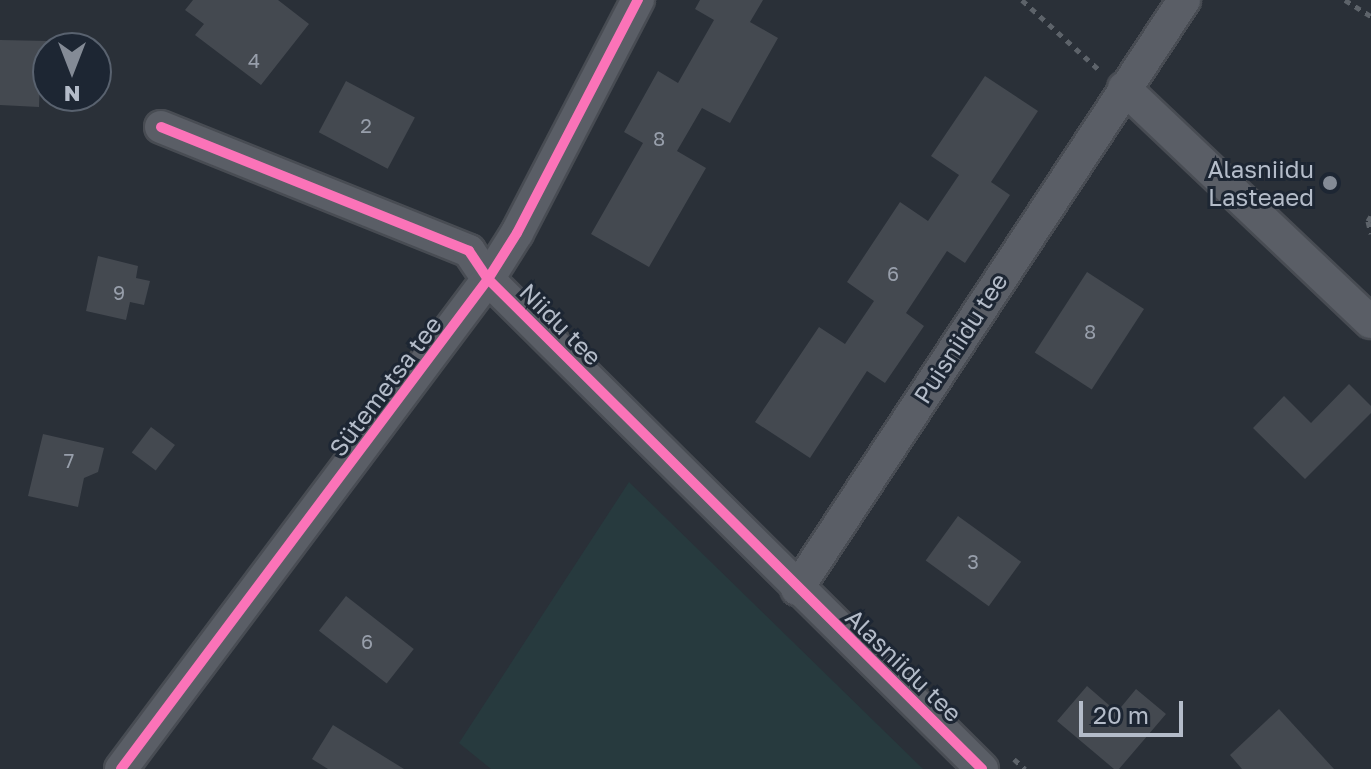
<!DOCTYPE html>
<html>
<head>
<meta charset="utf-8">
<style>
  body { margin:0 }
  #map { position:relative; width:1371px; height:769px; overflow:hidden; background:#2a3038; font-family:"Golos Text",sans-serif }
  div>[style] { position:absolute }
  .green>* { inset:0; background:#273a3e }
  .building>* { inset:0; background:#444950; transform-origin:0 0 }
  .path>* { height:5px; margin-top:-2.5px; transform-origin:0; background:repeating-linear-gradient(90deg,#5d636a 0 6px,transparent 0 12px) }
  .roads { filter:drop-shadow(2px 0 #484c53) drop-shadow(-2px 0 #484c53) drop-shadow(0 2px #484c53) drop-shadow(0 -2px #484c53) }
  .minor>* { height:32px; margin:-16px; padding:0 16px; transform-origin:16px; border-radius:16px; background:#5a5e66 }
  .cycleway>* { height:10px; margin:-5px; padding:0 5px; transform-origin:5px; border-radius:5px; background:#fb73b8 }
  .dots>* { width:22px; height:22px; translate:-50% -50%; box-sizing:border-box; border:4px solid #1d2633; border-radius:50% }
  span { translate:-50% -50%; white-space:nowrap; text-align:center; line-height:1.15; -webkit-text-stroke:6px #1d2633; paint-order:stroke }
  .number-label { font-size:20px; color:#989fab }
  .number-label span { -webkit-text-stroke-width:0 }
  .poi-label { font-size:24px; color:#b4bcc9 }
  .right { translate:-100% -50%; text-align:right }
  .street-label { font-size:24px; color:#b4bcc9 }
  .north { position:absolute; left:32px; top:32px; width:80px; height:80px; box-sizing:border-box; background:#1d2633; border:2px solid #59626f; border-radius:50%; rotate:180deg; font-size:22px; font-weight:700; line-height:32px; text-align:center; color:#b4bcc9 }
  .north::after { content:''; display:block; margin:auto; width:28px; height:36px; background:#848b96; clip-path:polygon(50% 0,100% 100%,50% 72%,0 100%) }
  .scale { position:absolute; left:1079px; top:701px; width:104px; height:36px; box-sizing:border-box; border:4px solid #b4bcc9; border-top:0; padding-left:10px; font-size:24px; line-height:28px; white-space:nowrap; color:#b4bcc9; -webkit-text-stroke:6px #1d2633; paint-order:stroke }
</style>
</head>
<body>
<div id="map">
  <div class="green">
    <div style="clip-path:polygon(629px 482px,923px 769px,491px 769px,459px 743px)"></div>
  </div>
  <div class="building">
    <div style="clip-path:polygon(193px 0,278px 0,309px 24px,261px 85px,195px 35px,204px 24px,185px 10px)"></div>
    <div style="clip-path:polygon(700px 0,763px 0,750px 22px,778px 38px,730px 123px,702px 108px,677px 151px,706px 168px,649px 267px,591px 234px,643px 143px,624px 132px,658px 71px,678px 83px,714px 20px,695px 9px)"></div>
    <div style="clip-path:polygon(0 40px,50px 41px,48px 79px,40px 78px,39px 107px,0 105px)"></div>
    <div style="clip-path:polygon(985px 76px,1038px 111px,991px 182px,1010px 195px,965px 263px,947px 251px,906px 313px,924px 326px,885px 383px,867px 371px,810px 458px,755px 422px,819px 327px,845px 344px,874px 301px,847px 282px,900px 202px,928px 221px,959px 175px,931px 156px)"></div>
    <div style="left:346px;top:81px;width:78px;height:58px;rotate:28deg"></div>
    <div style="clip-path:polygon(98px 256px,138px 266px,136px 278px,150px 281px,144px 305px,130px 302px,126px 320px,86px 311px)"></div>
    <div style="left:1087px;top:272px;width:68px;height:96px;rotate:33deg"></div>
    <div style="clip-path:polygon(1349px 384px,1371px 406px,1371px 413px,1305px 479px,1253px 428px,1284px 396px,1311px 423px)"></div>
    <div style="left:151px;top:427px;width:30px;height:32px;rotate:37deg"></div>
    <div style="clip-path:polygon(43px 434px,104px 448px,98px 472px,84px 478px,78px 507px,28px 496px)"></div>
    <div style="left:958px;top:516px;width:78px;height:55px;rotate:36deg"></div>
    <div style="left:346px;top:596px;width:86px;height:44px;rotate:38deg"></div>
    <div style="clip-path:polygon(1087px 686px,1117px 712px,1136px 689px,1166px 714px,1119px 769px,1114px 769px,1057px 721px)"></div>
    <div style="clip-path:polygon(1279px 709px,1334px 769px,1242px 769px,1230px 755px)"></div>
    <div style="clip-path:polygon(333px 725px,404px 769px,328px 769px,312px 759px)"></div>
  </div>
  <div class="path">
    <div style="left:1022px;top:0;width:103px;rotate:42.2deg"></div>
    <div style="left:1345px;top:0;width:31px;rotate:32deg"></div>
    <div style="left:1371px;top:216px;width:6px;rotate:121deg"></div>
    <div style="left:1368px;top:221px;width:13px;rotate:77deg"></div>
    <div style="left:1014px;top:759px;width:15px;rotate:42deg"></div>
  </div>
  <div class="roads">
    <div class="minor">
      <div style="left:1124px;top:88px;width:340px;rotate:43.5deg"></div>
      <div style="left:161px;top:127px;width:332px;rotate:21.9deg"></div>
      <div style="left:469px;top:251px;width:34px;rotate:56deg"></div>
      <div style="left:488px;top:279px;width:696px;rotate:44.77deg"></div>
      <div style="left:797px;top:589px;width:705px;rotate:-56.69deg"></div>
      <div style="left:121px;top:769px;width:612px;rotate:-53.17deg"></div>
      <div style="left:488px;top:279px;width:54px;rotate:-57.8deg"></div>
      <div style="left:517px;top:233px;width:263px;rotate:-62.6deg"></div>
    </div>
  </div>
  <div class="cycleway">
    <div style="left:161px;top:127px;width:332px;rotate:21.9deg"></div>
    <div style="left:469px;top:251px;width:34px;rotate:56deg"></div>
    <div style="left:488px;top:279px;width:696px;rotate:44.77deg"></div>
    <div style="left:121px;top:769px;width:612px;rotate:-53.17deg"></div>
    <div style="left:488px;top:279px;width:54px;rotate:-57.8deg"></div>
    <div style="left:517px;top:233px;width:263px;rotate:-62.6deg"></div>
  </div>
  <div class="dots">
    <div style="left:1330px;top:183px;background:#848b96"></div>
  </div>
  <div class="number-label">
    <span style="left:254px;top:60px">4</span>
    <span style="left:366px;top:125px">2</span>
    <span style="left:659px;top:138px">8</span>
    <span style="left:893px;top:273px">6</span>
    <span style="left:119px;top:292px">9</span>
    <span style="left:1090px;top:331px">8</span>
    <span style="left:69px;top:460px">7</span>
    <span style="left:973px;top:561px">3</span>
    <span style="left:367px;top:641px">6</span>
  </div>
  <div class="poi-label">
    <span class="right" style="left:1314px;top:183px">Alasniidu<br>Lasteaed</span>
  </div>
  <div class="street-label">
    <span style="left:561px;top:324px;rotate:45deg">Niidu tee</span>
    <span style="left:960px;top:338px;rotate:-57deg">Puisniidu tee</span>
    <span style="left:385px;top:386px;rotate:-53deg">Sütemetsa tee</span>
    <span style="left:904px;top:665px;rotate:44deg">Alasniidu tee</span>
  </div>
  <div class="north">N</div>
  <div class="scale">20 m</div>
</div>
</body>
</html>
